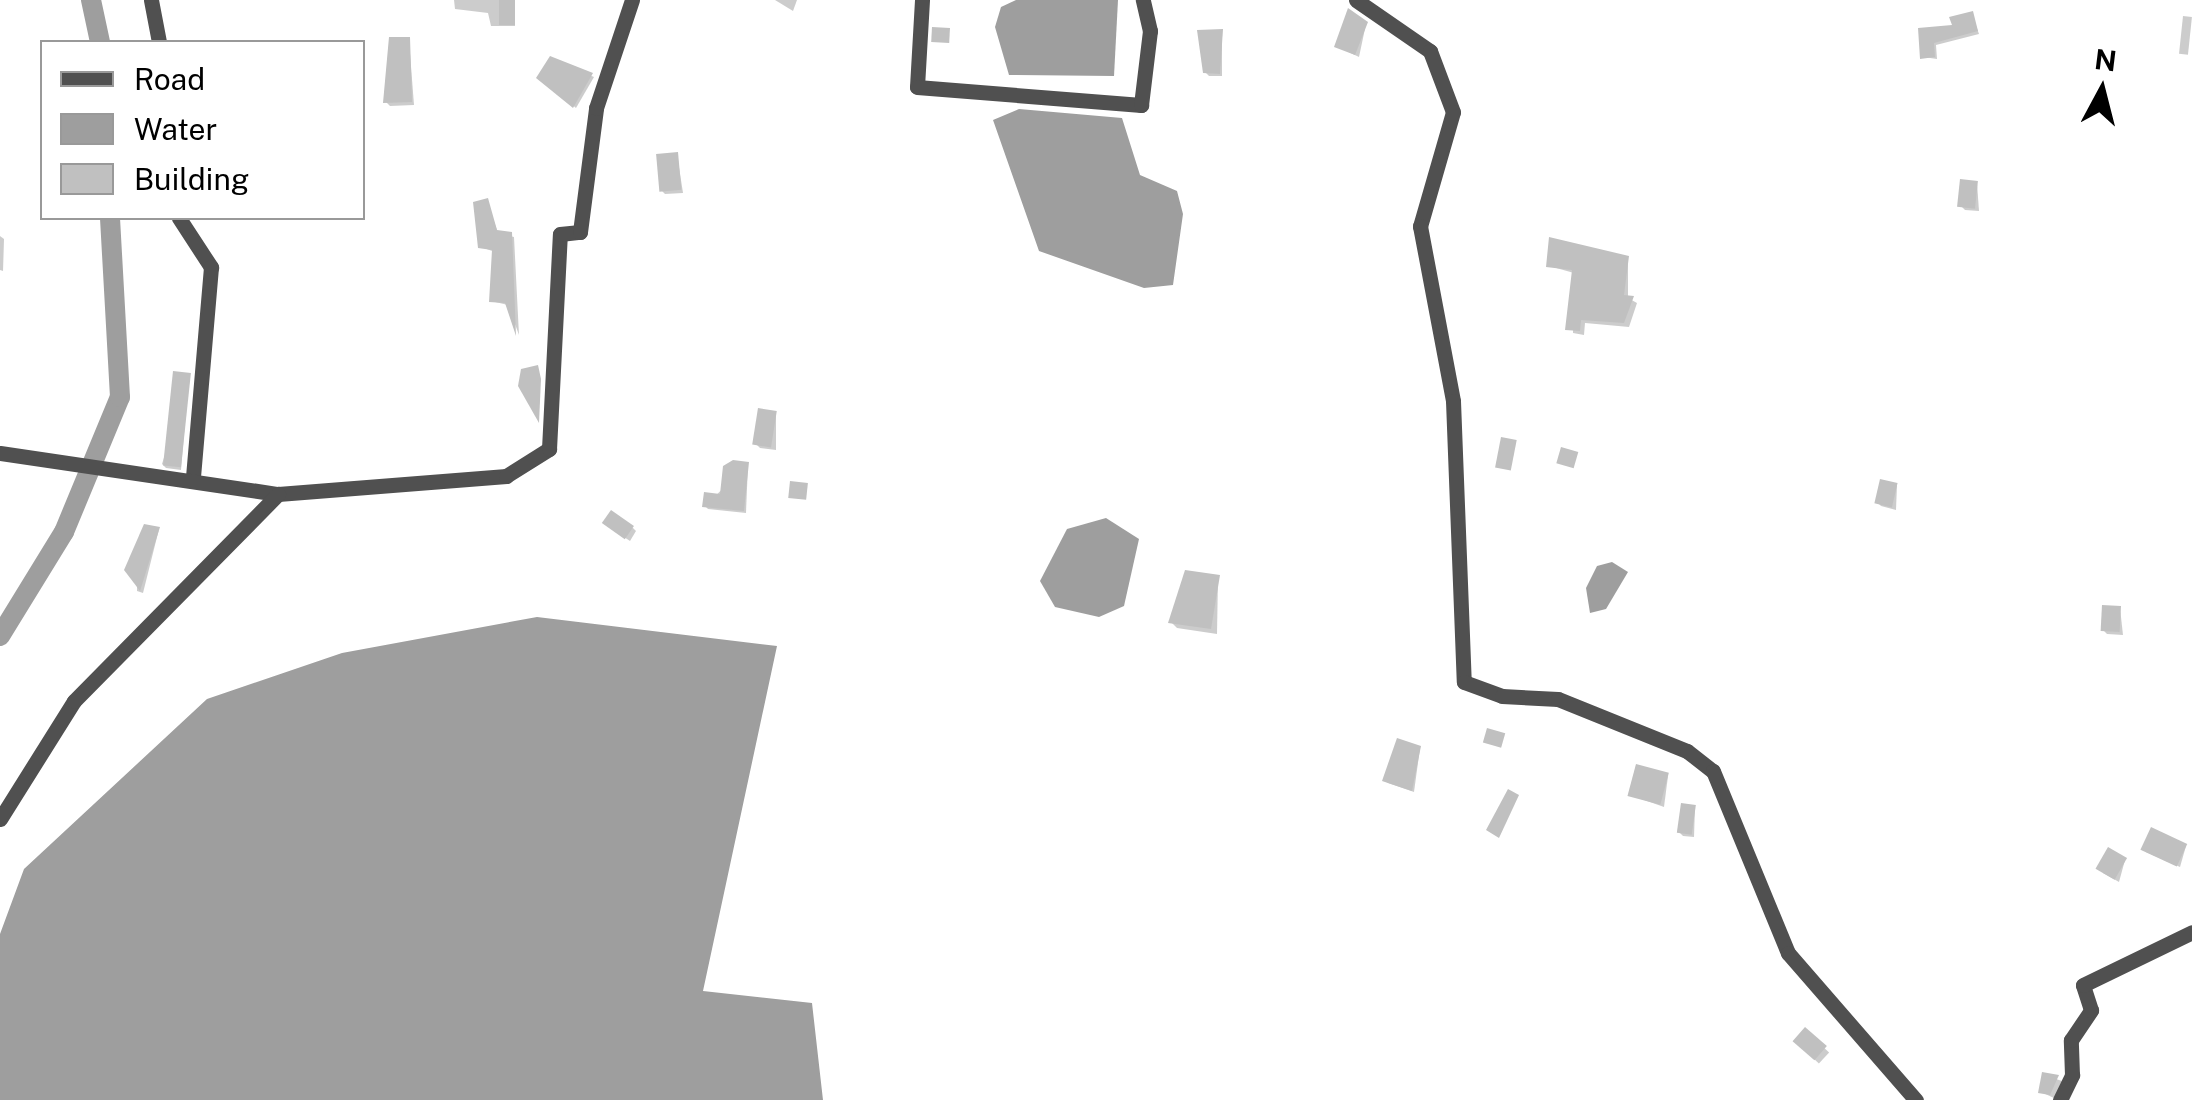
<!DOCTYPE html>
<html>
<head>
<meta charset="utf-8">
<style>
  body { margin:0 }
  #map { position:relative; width:2192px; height:1100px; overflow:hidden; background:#fff; font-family:"Public Sans",sans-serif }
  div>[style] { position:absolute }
  .water>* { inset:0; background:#9e9e9e }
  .shadow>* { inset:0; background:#0003; transform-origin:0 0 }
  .canal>* { height:20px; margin:-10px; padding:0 10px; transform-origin:10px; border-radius:10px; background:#9e9e9e }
  .building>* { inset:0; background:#c0c0c0; transform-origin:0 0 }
  .minor>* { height:15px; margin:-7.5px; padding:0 7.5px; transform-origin:7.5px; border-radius:7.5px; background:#505050 }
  span { translate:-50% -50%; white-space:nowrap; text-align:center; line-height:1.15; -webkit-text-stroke:8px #fff; paint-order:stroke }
  .legend { position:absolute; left:40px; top:40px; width:325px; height:180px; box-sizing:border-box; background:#fff; border:2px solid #999; margin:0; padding:12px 18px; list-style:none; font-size:30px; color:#000 }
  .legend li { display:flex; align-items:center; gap:20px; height:50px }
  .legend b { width:50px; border:2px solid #999 }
  .north { position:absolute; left:2052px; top:40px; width:100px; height:100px; -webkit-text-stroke:8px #fff; paint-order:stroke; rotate:7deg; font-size:28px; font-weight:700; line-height:40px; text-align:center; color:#000 }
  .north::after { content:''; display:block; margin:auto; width:35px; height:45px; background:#000; clip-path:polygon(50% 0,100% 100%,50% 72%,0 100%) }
</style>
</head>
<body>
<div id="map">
  <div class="water">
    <div style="clip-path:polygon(1016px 0,1118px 0,1114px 76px,1009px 75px,995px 27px,1001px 7px)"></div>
    <div style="clip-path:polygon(1019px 109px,1122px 118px,1140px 175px,1177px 191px,1183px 214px,1173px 285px,1144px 288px,1039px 251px,993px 120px)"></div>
    <div style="clip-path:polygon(1106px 518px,1139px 539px,1124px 606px,1099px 617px,1055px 607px,1040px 581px,1067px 529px)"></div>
    <div style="clip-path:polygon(1612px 562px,1628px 572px,1606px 609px,1590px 613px,1586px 588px,1597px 566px)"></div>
    <div style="clip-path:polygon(537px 617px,777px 646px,703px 991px,812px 1003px,823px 1100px,0 1100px,0 934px,24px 869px,207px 699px,342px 653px)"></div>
  </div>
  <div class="shadow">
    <div style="clip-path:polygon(454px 0,514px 0,515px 26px,491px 26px,488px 13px,455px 9px)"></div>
    <div style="clip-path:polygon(775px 0,797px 0,793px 11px)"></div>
    <div style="clip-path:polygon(1972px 14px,1979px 34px,1936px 45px,1937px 59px,1923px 57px,1920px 31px,1955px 28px)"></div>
    <div style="left:2183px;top:16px;width:9px;height:38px;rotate:6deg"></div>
    <div style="clip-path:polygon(1366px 24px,1359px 57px,1336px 46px)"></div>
    <div style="clip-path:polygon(1222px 31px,1222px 76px,1209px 76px,1205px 72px)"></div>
    <div style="clip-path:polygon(409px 40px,414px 105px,390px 106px,386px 102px)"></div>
    <div style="clip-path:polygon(551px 59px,594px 77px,576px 108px,539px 77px)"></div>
    <div style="clip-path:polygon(677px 154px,683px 193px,665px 194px,661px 190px)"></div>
    <div style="clip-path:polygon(1977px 183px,1979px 211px,1965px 210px,1961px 206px)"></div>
    <div style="clip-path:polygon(487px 201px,498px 233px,514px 237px,519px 335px,508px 305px,491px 301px,495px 252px,481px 247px)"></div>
    <div style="clip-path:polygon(0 236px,4px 239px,3px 271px,0 270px)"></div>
    <div style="clip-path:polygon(1628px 259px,1628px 298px,1637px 303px,1629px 327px,1585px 323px,1584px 335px,1573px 333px,1574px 273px,1549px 266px)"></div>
    <div style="clip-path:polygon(189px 376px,181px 470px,166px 468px,162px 464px)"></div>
    <div style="clip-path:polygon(776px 413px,776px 450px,760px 448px,756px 444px)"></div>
    <div style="clip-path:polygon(748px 464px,746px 513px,708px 509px,705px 506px)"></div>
    <div style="clip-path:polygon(1897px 485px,1896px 510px,1881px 506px,1877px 502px)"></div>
    <div style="clip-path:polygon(609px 527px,633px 528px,636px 531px,630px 541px)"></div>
    <div style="clip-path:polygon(159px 529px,143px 593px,137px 591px,137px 575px)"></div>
    <div style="clip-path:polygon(1218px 578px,1217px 634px,1177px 628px,1171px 622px)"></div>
    <div style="clip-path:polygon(2120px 608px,2123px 635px,2107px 634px,2103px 630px)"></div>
    <div style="clip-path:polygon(1420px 748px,1414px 792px,1388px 783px,1385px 781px)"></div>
    <div style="clip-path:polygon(1668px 776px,1664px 807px,1630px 795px)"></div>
    <div style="clip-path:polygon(1695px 807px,1694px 837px,1683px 836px,1679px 832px)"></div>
    <div style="clip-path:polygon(2186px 846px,2180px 867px,2146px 852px)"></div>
    <div style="clip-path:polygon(2125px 860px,2119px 882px,2103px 873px)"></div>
    <div style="left:1805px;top:1030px;width:33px;height:15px;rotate:43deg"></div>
    <div style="clip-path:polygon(2044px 1075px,2062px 1081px,2054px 1098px,2041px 1092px)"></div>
  </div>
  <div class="canal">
    <div style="left:91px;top:0;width:43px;rotate:77.9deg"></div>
    <div style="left:0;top:636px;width:122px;rotate:-58.4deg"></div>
    <div style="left:64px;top:532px;width:146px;rotate:-67.5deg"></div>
    <div style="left:120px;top:397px;width:179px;rotate:-93.2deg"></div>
  </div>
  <div class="building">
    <div style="left:499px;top:0;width:16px;height:25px"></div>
    <div style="clip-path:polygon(1348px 8px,1368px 22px,1355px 55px,1334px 47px)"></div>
    <div style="clip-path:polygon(1973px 11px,1978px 31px,1934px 43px,1935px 57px,1920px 59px,1918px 28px,1952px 25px,1949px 17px)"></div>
    <div style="left:932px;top:27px;width:18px;height:15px;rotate:3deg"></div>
    <div style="clip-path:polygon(1223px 29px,1220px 74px,1203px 73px,1197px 30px)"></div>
    <div style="clip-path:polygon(389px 37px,410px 37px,412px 102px,383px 103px)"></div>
    <div style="clip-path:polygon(550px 56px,593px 73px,573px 108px,536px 78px)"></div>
    <div style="left:678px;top:152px;width:38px;height:22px;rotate:85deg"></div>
    <div style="left:1960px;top:179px;width:18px;height:28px;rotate:6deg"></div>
    <div style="clip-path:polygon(488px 198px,497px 230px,512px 232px,516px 336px,505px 303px,489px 302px,492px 250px,478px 248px,473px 202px)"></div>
    <div style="clip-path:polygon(1549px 237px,1629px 256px,1624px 295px,1634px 296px,1624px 323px,1581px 320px,1580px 331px,1565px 330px,1572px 270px,1546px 267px)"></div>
    <div style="clip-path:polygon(538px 365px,541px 379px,539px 423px,518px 386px,521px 369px)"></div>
    <div style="left:173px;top:371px;width:18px;height:95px;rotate:6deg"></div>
    <div style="left:758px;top:408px;width:19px;height:37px;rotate:9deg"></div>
    <div style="left:1501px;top:437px;width:16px;height:31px;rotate:11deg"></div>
    <div style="left:1561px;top:447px;width:18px;height:17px;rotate:16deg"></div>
    <div style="clip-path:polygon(733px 460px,749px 462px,744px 511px,702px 507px,704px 492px,720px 494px,723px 466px)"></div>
    <div style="left:1880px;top:479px;width:18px;height:25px;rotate:13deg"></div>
    <div style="left:790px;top:481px;width:18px;height:17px;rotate:6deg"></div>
    <div style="left:611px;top:510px;width:28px;height:16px;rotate:35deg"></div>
    <div style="clip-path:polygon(144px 524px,160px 527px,140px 591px,124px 570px)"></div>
    <div style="clip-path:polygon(1185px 570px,1220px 575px,1211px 629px,1168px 623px)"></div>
    <div style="left:2102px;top:605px;width:19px;height:26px;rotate:3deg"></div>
    <div style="left:1487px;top:728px;width:19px;height:15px;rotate:16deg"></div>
    <div style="clip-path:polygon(1397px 738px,1421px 746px,1412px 791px,1382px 781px)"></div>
    <div style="left:1636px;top:764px;width:34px;height:33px;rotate:15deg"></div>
    <div style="clip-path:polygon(1508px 789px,1519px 795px,1499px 838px,1486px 830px)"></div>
    <div style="left:1681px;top:803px;width:15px;height:30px;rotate:8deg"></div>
    <div style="left:2151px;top:827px;width:40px;height:25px;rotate:25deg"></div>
    <div style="left:2108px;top:847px;width:22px;height:25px;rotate:30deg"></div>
    <div style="left:1805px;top:1027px;width:29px;height:19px;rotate:41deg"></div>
    <div style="clip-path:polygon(2042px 1072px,2059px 1075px,2050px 1095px,2038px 1093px)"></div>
  </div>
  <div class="minor">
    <div style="left:151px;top:0;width:43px;rotate:79.2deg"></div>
    <div style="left:922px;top:0;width:87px;rotate:93.3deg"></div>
    <div style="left:917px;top:87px;width:225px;rotate:4.6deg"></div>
    <div style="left:1141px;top:105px;width:75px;rotate:-83.1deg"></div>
    <div style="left:1150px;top:31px;width:32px;rotate:-103deg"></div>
    <div style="left:1356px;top:0;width:90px;rotate:34.6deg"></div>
    <div style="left:1430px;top:51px;width:65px;rotate:69.3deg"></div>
    <div style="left:1453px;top:112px;width:119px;rotate:106.1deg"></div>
    <div style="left:1420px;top:226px;width:178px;rotate:79.3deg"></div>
    <div style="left:1453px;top:401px;width:281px;rotate:87.8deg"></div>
    <div style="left:1464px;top:682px;width:40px;rotate:20.2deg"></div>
    <div style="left:1502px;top:696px;width:56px;rotate:3.1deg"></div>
    <div style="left:1558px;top:699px;width:139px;rotate:22deg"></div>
    <div style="left:1687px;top:751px;width:33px;rotate:38deg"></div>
    <div style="left:1713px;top:771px;width:197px;rotate:67.6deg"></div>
    <div style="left:1788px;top:953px;width:195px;rotate:49deg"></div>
    <div style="left:179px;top:218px;width:59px;rotate:56.9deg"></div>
    <div style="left:211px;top:267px;width:211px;rotate:94.9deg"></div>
    <div style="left:0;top:453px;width:281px;rotate:8.4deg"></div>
    <div style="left:278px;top:494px;width:229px;rotate:-4.5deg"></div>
    <div style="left:506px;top:476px;width:51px;rotate:-32.1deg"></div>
    <div style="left:549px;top:449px;width:215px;rotate:-87.1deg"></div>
    <div style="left:560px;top:234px;width:20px;rotate:-6deg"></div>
    <div style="left:580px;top:232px;width:125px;rotate:-82.6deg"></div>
    <div style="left:596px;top:108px;width:114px;rotate:-71.6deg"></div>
    <div style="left:0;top:819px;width:139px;rotate:-57.9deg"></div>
    <div style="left:74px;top:701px;width:291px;rotate:-45.4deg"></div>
    <div style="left:2060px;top:1100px;width:28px;rotate:-64deg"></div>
    <div style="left:2072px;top:1075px;width:35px;rotate:-92deg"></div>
    <div style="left:2071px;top:1040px;width:36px;rotate:-56deg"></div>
    <div style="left:2091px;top:1010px;width:26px;rotate:-108deg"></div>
    <div style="left:2083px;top:985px;width:121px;rotate:-25.9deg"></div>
  </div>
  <ul class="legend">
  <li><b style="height:12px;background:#505050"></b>Road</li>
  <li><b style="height:28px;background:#9e9e9e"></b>Water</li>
  <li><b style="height:28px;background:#c0c0c0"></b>Building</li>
  </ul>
  <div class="north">N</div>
</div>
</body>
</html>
